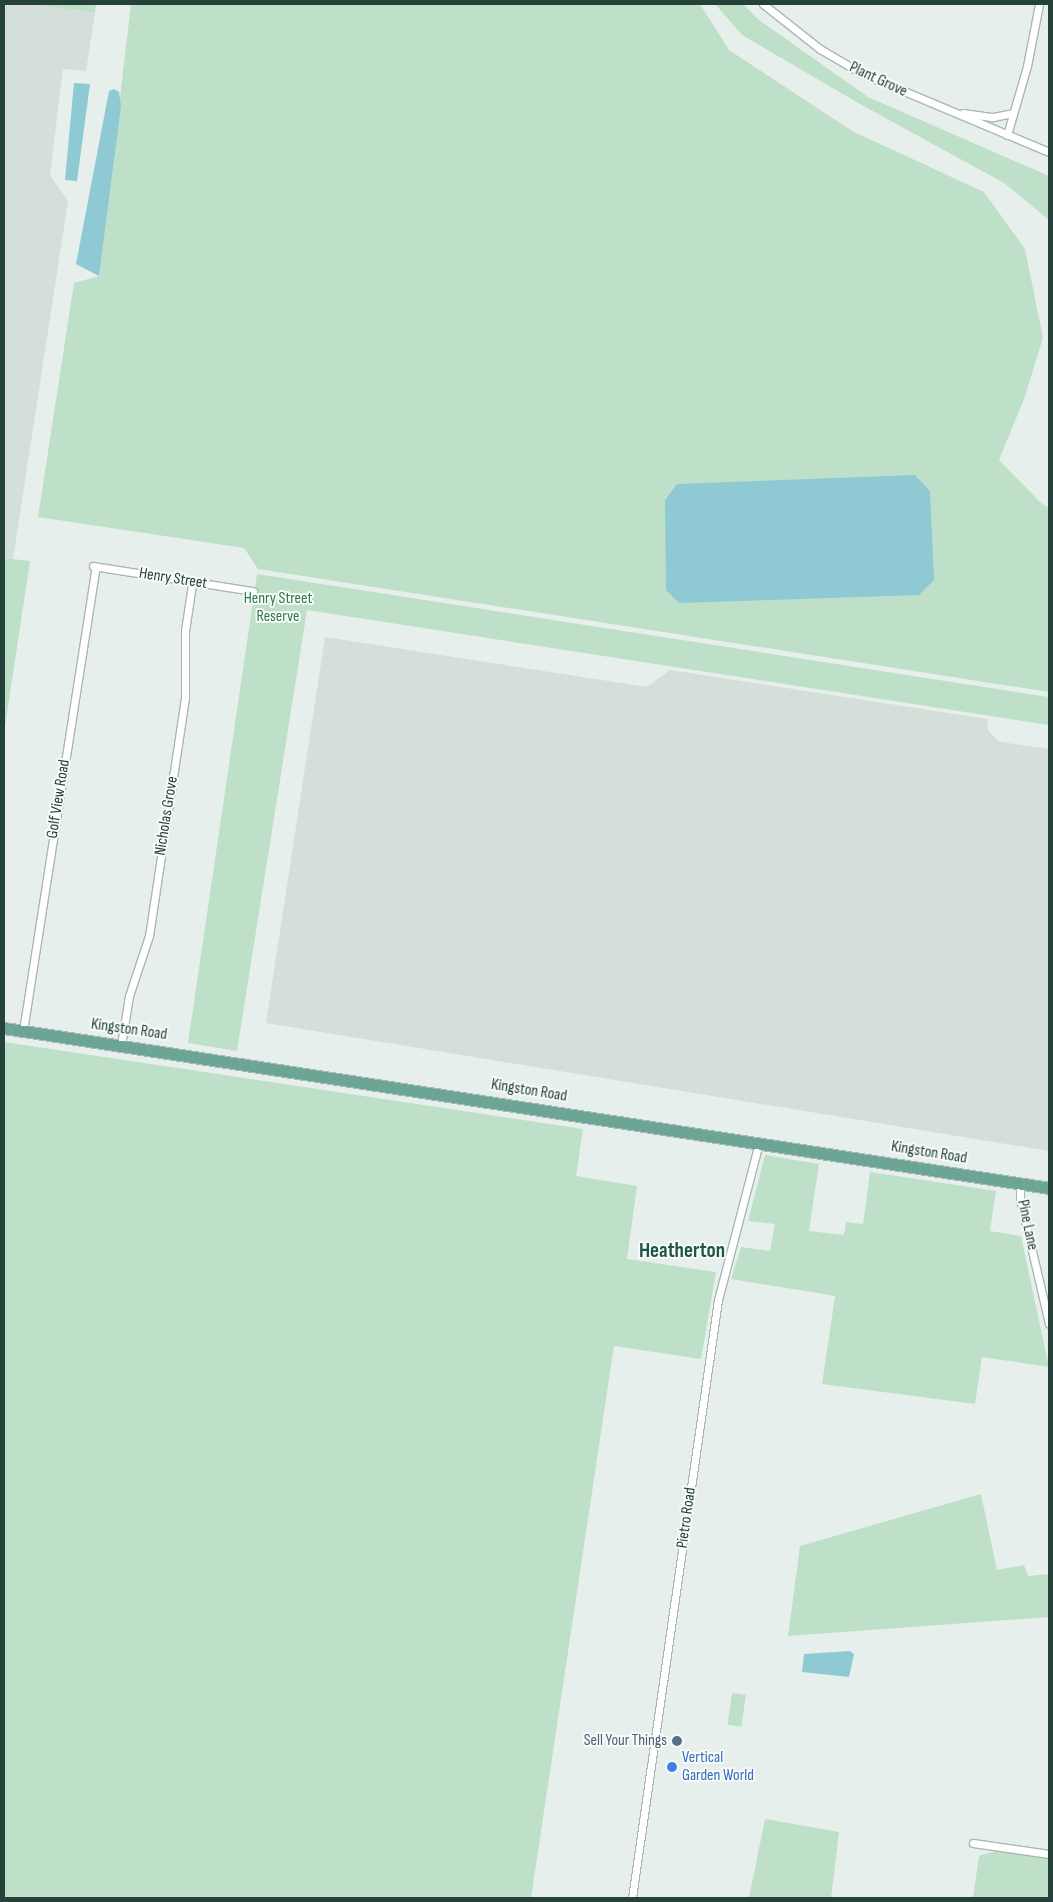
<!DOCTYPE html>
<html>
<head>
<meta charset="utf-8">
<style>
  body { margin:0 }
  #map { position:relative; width:1053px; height:1902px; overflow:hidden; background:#e6efeb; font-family:"Sofia Sans Condensed",sans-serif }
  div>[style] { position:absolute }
  .built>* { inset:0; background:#d4dfda }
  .green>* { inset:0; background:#bfe0c8; transform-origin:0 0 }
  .water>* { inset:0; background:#8ec9d4 }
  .roads { filter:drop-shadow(1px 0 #a8b8b2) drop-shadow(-1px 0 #a8b8b2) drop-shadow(0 1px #a8b8b2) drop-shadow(0 -1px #a8b8b2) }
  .street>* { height:7px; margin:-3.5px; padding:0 3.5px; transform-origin:3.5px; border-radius:3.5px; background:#fff }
  .primary>* { height:11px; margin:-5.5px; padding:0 5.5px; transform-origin:5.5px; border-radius:5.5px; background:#6aa596 }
  .dots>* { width:14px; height:14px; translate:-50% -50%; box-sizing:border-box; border:2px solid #f7fbf9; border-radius:50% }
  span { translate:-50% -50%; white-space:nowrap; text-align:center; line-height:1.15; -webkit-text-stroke:4px #f7fbf9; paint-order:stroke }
  .street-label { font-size:16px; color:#24423a }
  .park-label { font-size:16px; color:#2d7a4b }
  .service-label { font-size:16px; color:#4e5e75 }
  .right { translate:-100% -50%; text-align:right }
  .shop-label { font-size:16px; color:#366cbe }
  .left { translate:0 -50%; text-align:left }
  .district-label { font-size:21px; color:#1f5548; font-weight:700 }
  .frame { position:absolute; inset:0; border:5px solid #24423a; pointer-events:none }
</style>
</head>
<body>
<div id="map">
  <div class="built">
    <div style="clip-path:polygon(4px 4px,33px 4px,95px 13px,86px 71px,63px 69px,50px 175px,68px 201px,13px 559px,4px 558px)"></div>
    <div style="clip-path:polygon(325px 637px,647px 687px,670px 670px,987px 719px,988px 731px,1000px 742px,1049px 749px,1049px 1151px,266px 1023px)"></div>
  </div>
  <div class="green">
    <div style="clip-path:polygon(33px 4px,96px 4px,95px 13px)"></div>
    <div style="clip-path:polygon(131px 4px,700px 4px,729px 50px,852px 131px,984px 192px,1025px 249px,1043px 338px,1024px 399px,999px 460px,1041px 503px,1049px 508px,1049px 692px,258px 569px,244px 548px,38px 517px,74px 283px,99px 276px)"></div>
    <div style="clip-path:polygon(715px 4px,743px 4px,759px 20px,868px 97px,1049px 176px,1049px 220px,1004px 183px,860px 104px,742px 35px)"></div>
    <div style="clip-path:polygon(4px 558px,30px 561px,4px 733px)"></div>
    <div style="clip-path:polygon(257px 574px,1049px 697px,1049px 725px,307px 610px,237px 1051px,188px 1043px)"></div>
    <div style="clip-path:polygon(4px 1042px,583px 1129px,576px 1176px,637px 1186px,627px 1259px,716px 1272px,701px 1359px,614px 1346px,531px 1898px,4px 1898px)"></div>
    <div style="clip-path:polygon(765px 1155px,819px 1164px,809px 1231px,844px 1235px,846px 1222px,863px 1224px,870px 1172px,996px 1191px,990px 1231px,1021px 1236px,1049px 1367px,982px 1357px,975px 1404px,822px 1384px,835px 1296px,731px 1279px,741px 1247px,770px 1251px,775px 1224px,748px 1221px)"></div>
    <div style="clip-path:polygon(981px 1494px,997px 1570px,1024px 1565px,1028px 1576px,1049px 1574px,1049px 1617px,788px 1636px,800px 1546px)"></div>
    <div style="left:732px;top:1693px;width:14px;height:32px;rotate:8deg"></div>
    <div style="clip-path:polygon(765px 1819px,839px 1832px,831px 1898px,749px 1898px)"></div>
    <div style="clip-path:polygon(999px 1850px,1049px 1859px,1049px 1898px,973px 1898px,979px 1856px)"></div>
  </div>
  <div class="water">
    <div style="clip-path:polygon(74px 83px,90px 84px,77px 181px,65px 180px)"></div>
    <div style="clip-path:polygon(114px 89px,119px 92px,121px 106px,99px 276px,76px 264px,109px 91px)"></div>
    <div style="clip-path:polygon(915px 475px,930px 491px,934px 580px,919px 595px,679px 603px,666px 590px,665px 500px,677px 484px)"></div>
    <div style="clip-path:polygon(850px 1651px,854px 1654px,849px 1677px,802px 1672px,804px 1654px)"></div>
  </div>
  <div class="roads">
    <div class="street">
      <div style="left:763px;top:4px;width:73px;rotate:38.3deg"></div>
      <div style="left:820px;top:49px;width:48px;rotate:30.3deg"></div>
      <div style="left:861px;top:73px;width:204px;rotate:22.8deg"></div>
      <div style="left:963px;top:113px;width:30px;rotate:8deg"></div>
      <div style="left:993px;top:117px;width:20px;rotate:-11deg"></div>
      <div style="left:1007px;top:135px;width:72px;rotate:-73.8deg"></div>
      <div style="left:1027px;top:66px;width:63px;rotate:-79deg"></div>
      <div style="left:93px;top:566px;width:162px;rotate:8.9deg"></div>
      <div style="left:23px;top:1031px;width:470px;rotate:-81.1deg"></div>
      <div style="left:121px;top:1045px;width:50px;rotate:-80.7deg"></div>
      <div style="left:129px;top:996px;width:63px;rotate:-71.6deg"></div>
      <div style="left:149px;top:936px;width:241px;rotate:-81.4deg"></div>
      <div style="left:185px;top:698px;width:67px;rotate:-90deg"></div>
      <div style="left:185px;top:631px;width:48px;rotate:-81.5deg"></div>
      <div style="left:1020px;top:1184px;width:15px;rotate:90deg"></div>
      <div style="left:1020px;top:1199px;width:128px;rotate:76.9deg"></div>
      <div style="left:973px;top:1843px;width:77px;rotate:8.2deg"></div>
      <div style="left:632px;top:1898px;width:604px;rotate:-81.82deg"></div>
      <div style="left:718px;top:1300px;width:162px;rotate:-75.4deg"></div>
    </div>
    <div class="primary">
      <div style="left:4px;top:1028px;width:1057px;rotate:8.7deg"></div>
    </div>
  </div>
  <div class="dots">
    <div style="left:677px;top:1741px;background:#5c6f8a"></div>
    <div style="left:672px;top:1767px;background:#3f7fe0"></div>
  </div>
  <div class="street-label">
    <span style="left:878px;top:80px;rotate:25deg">Plant Grove</span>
    <span style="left:173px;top:579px;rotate:9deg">Henry Street</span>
    <span style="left:59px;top:799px;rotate:-81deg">Golf View Road</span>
    <span style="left:167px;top:816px;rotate:-81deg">Nicholas Grove</span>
    <span style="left:129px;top:1030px;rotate:8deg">Kingston Road</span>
    <span style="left:529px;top:1091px;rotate:9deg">Kingston Road</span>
    <span style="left:929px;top:1153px;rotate:9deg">Kingston Road</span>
    <span style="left:1027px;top:1225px;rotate:78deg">Pine Lane</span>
    <span style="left:687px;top:1518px;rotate:-82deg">Pietro Road</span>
  </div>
  <div class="park-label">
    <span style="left:278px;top:608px">Henry Street<br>Reserve</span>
  </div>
  <div class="service-label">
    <span class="right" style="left:667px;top:1741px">Sell Your Things</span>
  </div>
  <div class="shop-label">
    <span class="left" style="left:682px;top:1767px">Vertical<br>Garden World</span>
  </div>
  <div class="district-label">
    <span style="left:682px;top:1251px">Heatherton</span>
  </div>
  <div class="frame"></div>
</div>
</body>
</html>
